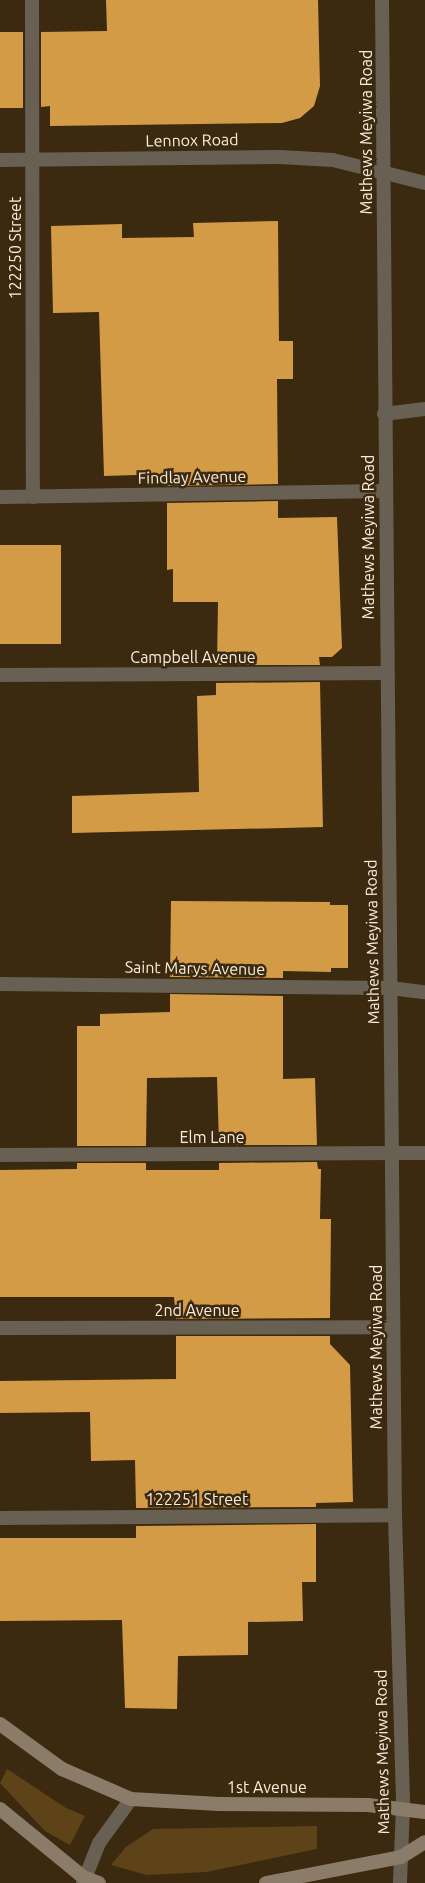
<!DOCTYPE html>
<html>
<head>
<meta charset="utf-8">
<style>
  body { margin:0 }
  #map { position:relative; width:425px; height:1883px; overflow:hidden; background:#3c2a10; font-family:Ubuntu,sans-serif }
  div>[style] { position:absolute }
  .green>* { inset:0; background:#5f4318 }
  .building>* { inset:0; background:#d49b46; transform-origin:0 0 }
  .service>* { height:14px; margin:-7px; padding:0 7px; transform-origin:7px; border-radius:7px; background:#696054 }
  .minor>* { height:14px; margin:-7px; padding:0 7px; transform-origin:7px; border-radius:7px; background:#696054 }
  .tertiary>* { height:14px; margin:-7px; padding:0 7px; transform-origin:7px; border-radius:7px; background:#696054 }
  .secondary>* { height:14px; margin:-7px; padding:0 7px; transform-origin:7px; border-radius:7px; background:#8a7c69 }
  span { translate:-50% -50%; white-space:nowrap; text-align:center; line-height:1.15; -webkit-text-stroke:5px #3c2a10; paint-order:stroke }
  .street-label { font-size:16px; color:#f8ecdc }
</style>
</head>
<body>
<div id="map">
  <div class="green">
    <div style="clip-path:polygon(7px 1769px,66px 1808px,85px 1816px,70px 1845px,45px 1831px,0 1783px)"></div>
    <div style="clip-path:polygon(317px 1826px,317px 1849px,206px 1872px,147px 1875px,111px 1865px,126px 1847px,153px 1829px)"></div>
  </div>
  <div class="building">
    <div style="clip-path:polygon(106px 0,318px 0,320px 86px,314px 106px,300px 118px,282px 123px,50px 126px,50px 106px,41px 107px,41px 32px,107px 31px)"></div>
    <div style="left:0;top:32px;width:23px;height:76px"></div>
    <div style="clip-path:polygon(278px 221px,279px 341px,293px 341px,293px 379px,277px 379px,278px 484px,167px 486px,167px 474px,104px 476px,99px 312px,53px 313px,51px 226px,122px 224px,122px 238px,194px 237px,193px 223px)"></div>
    <div style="clip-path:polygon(278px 501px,278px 518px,337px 517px,342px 648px,332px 657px,319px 657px,320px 665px,217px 665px,218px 602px,173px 602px,173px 569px,167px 570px,167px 503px)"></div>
    <div style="left:0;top:545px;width:61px;height:99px"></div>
    <div style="clip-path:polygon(320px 682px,323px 827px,72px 833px,72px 796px,199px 792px,197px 696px,216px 695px,216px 683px)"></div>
    <div style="clip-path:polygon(171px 901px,330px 902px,330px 905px,348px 905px,348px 968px,331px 968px,331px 972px,283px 971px,283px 978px,170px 977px)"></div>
    <div style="clip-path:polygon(170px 994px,283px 996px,283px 1079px,315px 1078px,317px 1145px,219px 1145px,217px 1077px,147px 1078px,146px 1146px,77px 1146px,77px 1026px,100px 1026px,100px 1014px,170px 1012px)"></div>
    <div style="clip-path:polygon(317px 1162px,318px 1169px,321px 1169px,320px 1219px,331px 1219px,330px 1318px,176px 1319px,174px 1297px,0 1297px,0 1170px,77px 1169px,77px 1163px,146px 1163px,146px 1170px,219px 1170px,219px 1163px)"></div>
    <div style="clip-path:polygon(176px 1336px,330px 1336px,330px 1344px,350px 1365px,353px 1502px,316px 1503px,316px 1507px,136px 1508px,135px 1460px,91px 1461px,90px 1412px,0 1413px,0 1381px,176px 1379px)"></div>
    <div style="clip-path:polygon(316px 1524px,316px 1582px,302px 1582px,303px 1621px,248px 1622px,248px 1655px,178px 1656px,177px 1709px,125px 1708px,122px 1620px,0 1621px,0 1538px,136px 1538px,136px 1526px)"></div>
  </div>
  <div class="service">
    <div style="left:384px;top:414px;width:41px;rotate:-7deg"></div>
    <div style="left:393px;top:1153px;width:32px"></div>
  </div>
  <div class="minor">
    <div style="left:32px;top:0;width:497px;rotate:89.9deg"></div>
    <div style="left:0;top:160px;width:280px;rotate:-0.6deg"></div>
    <div style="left:280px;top:157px;width:53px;rotate:3.2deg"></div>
    <div style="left:333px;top:160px;width:95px;rotate:14deg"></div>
    <div style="left:0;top:497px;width:385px;rotate:-0.9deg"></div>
    <div style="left:0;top:675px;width:387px;rotate:-0.3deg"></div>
    <div style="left:0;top:984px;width:390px;rotate:0.6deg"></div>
    <div style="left:390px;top:988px;width:35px;rotate:7deg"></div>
    <div style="left:0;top:1155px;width:393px;rotate:-0.3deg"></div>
    <div style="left:0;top:1328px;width:393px;rotate:-0.1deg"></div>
    <div style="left:0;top:1518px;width:395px;rotate:-0.4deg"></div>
  </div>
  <div class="tertiary">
    <div style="left:382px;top:0;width:1515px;rotate:89.51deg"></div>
    <div style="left:395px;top:1515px;width:292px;rotate:88.4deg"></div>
    <div style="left:403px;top:1807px;width:76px;rotate:92.3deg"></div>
    <div style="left:83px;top:1883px;width:43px;rotate:-68.2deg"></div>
    <div style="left:99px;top:1843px;width:54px;rotate:-54deg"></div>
  </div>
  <div class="secondary">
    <div style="left:0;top:1724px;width:77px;rotate:36deg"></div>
    <div style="left:62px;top:1769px;width:75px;rotate:23.5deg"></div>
    <div style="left:131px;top:1799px;width:88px;rotate:3.3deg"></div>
    <div style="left:219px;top:1804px;width:149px;rotate:0.4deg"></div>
    <div style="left:368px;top:1805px;width:57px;rotate:7deg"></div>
    <div style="left:0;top:1809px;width:107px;rotate:39.3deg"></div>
    <div style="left:83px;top:1877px;width:17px;rotate:21deg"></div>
    <div style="left:266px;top:1883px;width:137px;rotate:-10.9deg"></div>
    <div style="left:401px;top:1857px;width:28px;rotate:-32deg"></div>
  </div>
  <div class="street-label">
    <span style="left:366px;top:132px;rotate:-90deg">Mathews Meyiwa Road</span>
    <span style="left:192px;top:140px;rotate:-1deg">Lennox Road</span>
    <span style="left:15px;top:248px;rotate:-90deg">122250 Street</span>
    <span style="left:192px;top:477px;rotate:-1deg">Findlay Avenue</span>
    <span style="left:368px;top:537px;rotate:-90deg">Mathews Meyiwa Road</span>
    <span style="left:193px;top:657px">Campbell Avenue</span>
    <span style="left:372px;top:942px;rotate:-91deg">Mathews Meyiwa Road</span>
    <span style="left:195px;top:968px;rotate:1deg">Saint Marys Avenue</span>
    <span style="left:212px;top:1137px">Elm Lane</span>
    <span style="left:197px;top:1310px">2nd Avenue</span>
    <span style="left:376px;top:1347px;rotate:-90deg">Mathews Meyiwa Road</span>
    <span style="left:197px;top:1499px">122251 Street</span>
    <span style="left:382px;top:1752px;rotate:-91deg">Mathews Meyiwa Road</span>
    <span style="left:267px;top:1787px">1st Avenue</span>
  </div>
</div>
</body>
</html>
